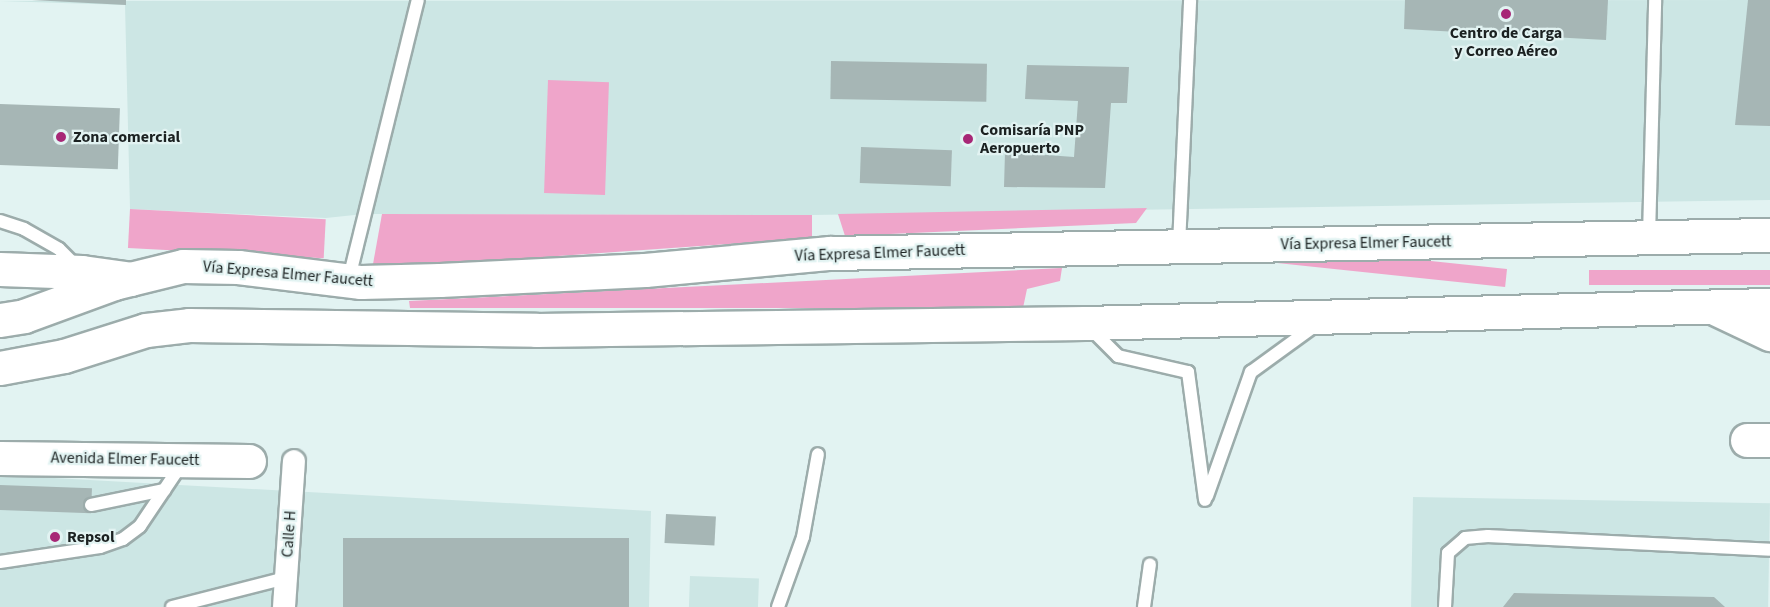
<!DOCTYPE html>
<html>
<head>
<meta charset="utf-8">
<style>
  body { margin:0 }
  #map { position:relative; width:1770px; height:607px; overflow:hidden; background:#e2f3f2; font-family:"Source Sans 3",sans-serif }
  div>[style] { position:absolute }
  .built>* { inset:0; background:#cce6e4; transform-origin:0 0 }
  .green>* { inset:0; background:#efa5ca; transform-origin:0 0 }
  .building>* { inset:0; background:#a6b6b5; transform-origin:0 0 }
  .roads { filter:drop-shadow(2px 0 #9cacab) drop-shadow(-2px 0 #9cacab) drop-shadow(0 2px #9cacab) drop-shadow(0 -2px #9cacab) }
  .lane>* { height:12px; margin:-6px; padding:0 6px; transform-origin:6px; border-radius:6px; background:#fff }
  .street>* { height:22px; margin:-11px; padding:0 11px; transform-origin:11px; border-radius:11px; background:#fff }
  .secondary>* { height:33px; margin:-16.5px; padding:0 16.5px; transform-origin:16.5px; border-radius:16.5px; background:#fff }
  .highway>* { height:33px; margin:-16.5px; padding:0 16.5px; transform-origin:16.5px; border-radius:16.5px; background:#fff }
  .dots>* { width:16px; height:16px; translate:-50% -50%; box-sizing:border-box; border:3px solid #e2f3f2; border-radius:50% }
  span { translate:-50% -50%; white-space:nowrap; text-align:center; line-height:1.15; -webkit-text-stroke:4.5px #e2f3f2; paint-order:stroke }
  .poi-label { font-size:16px; color:#1b2121; font-weight:700 }
  .left { translate:0 -50%; text-align:left }
  .street-label { font-size:16px; color:#1b2121 }
</style>
</head>
<body>
<div id="map">
  <div class="built">
    <div style="clip-path:polygon(1770px 0,1770px 200px,812px 215px,364px 214px,326px 218px,130px 209px,125px 5px,0 1px)"></div>
    <div style="clip-path:polygon(0 475px,651px 511px,649px 607px,0 607px)"></div>
    <div style="left:1413px;top:497px;width:357px;height:110px;rotate:1deg"></div>
    <div style="left:690px;top:576px;width:69px;height:31px;rotate:2deg"></div>
  </div>
  <div class="green">
    <div style="left:548px;top:80px;width:61px;height:113px;rotate:2deg"></div>
    <div style="clip-path:polygon(1147px 208px,1136px 223px,845px 236px,838px 214px)"></div>
    <div style="left:130px;top:209px;width:196px;height:39px;rotate:3deg"></div>
    <div style="clip-path:polygon(382px 214px,812px 215px,812px 238px,389px 268px,373px 264px)"></div>
    <div style="clip-path:polygon(1062px 268px,1060px 281px,1027px 289px,1023px 308px,410px 308px,409px 301px)"></div>
    <div style="left:1507px;top:269px;width:18px;height:321px;rotate:96deg"></div>
    <div style="left:1770px;top:270px;width:15px;height:181px;rotate:90deg"></div>
  </div>
  <div class="building">
    <div style="clip-path:polygon(32px 0,126px 0,126px 5px)"></div>
    <div style="clip-path:polygon(1405px 0,1608px 0,1606px 40px,1404px 29px)"></div>
    <div style="clip-path:polygon(1748px 0,1770px 0,1770px 126px,1735px 125px)"></div>
    <div style="left:831px;top:61px;width:156px;height:38px;rotate:1deg"></div>
    <div style="clip-path:polygon(1027px 65px,1129px 67px,1127px 103px,1111px 103px,1105px 188px,1004px 187px,1005px 152px,1074px 157px,1078px 101px,1025px 99px)"></div>
    <div style="left:0;top:104px;width:120px;height:61px;rotate:2deg"></div>
    <div style="left:861px;top:147px;width:91px;height:36px;rotate:2deg"></div>
    <div style="left:0;top:485px;width:92px;height:25px;rotate:2deg"></div>
    <div style="left:666px;top:514px;width:50px;height:29px;rotate:3deg"></div>
    <div style="left:343px;top:538px;width:286px;height:69px"></div>
    <div style="clip-path:polygon(1514px 593px,1714px 597px,1725px 607px,1503px 607px)"></div>
  </div>
  <div class="roads">
    <div class="lane">
      <div style="left:0;top:221px;width:25px;rotate:18deg"></div>
      <div style="left:24px;top:229px;width:40px;rotate:29.7deg"></div>
      <div style="left:59px;top:249px;width:23px;rotate:45deg"></div>
      <div style="left:1649px;top:236px;width:236px;rotate:-88.5deg"></div>
      <div style="left:1179px;top:245px;width:245px;rotate:-87.4deg"></div>
      <div style="left:349px;top:278px;width:286px;rotate:-76.1deg"></div>
      <div style="left:1090px;top:328px;width:40px;rotate:45deg"></div>
      <div style="left:1118px;top:356px;width:72px;rotate:12.9deg"></div>
      <div style="left:1188px;top:372px;width:129px;rotate:82.4deg"></div>
      <div style="left:1207px;top:496px;width:132px;rotate:-70.5deg"></div>
      <div style="left:1251px;top:372px;width:82px;rotate:-36deg"></div>
      <div style="left:91px;top:505px;width:75px;rotate:-11.6deg"></div>
      <div style="left:0;top:562px;width:101px;rotate:-8.5deg"></div>
      <div style="left:100px;top:547px;width:24px;rotate:-19deg"></div>
      <div style="left:123px;top:539px;width:21px;rotate:-37deg"></div>
      <div style="left:140px;top:526px;width:73px;rotate:-56.1deg"></div>
      <div style="left:172px;top:607px;width:118px;rotate:-14.3deg"></div>
      <div style="left:778px;top:607px;width:74px;rotate:-70.3deg"></div>
      <div style="left:803px;top:537px;width:84px;rotate:-79.8deg"></div>
      <div style="left:1144px;top:607px;width:43px;rotate:-82.1deg"></div>
      <div style="left:1445px;top:607px;width:54px;rotate:-86.8deg"></div>
      <div style="left:1448px;top:553px;width:23px;rotate:-41deg"></div>
      <div style="left:1465px;top:538px;width:23px;rotate:-5deg"></div>
      <div style="left:1488px;top:536px;width:282px;rotate:2.8deg"></div>
    </div>
    <div class="street">
      <div style="left:284px;top:607px;width:146px;rotate:-86.1deg"></div>
    </div>
    <div class="secondary">
      <div style="left:0;top:269px;width:82px;rotate:2.1deg"></div>
      <div style="left:82px;top:272px;width:49px;rotate:8.1deg"></div>
      <div style="left:1747px;top:440px;width:23px"></div>
      <div style="left:0;top:458px;width:249px;rotate:0.7deg"></div>
    </div>
    <div class="highway">
      <div style="left:1717px;top:309px;width:59px;rotate:25.3deg"></div>
      <div style="left:0;top:320px;width:24px;rotate:-9deg"></div>
      <div style="left:24px;top:316px;width:96px;rotate:-20.1deg"></div>
      <div style="left:114px;top:283px;width:71px;rotate:-13.8deg"></div>
      <div style="left:183px;top:266px;width:55px;rotate:1deg"></div>
      <div style="left:238px;top:267px;width:124px;rotate:7deg"></div>
      <div style="left:361px;top:282px;width:79px;rotate:-1.5deg"></div>
      <div style="left:440px;top:280px;width:205px;rotate:-2.8deg"></div>
      <div style="left:645px;top:270px;width:186px;rotate:-5.3deg"></div>
      <div style="left:830px;top:253px;width:940px;rotate:-1.1deg"></div>
      <div style="left:0;top:368px;width:65px;rotate:-10.6deg"></div>
      <div style="left:64px;top:356px;width:86px;rotate:-17.6deg"></div>
      <div style="left:146px;top:330px;width:43px;rotate:-6.6deg"></div>
      <div style="left:189px;top:325px;width:347px;rotate:0.8deg"></div>
      <div style="left:536px;top:330px;width:549px;rotate:-0.73deg"></div>
      <div style="left:1085px;top:323px;width:685px;rotate:-1.51deg"></div>
    </div>
  </div>
  <div class="dots">
    <div style="left:1506px;top:14px;background:#a72776"></div>
    <div style="left:61px;top:137px;background:#a72776"></div>
    <div style="left:968px;top:139px;background:#a72776"></div>
    <div style="left:55px;top:537px;background:#a72776"></div>
  </div>
  <div class="poi-label">
    <span style="left:1506px;top:42px">Centro de Carga<br>y Correo Aéreo</span>
    <span class="left" style="left:980px;top:139px">Comisaría PNP<br>Aeropuerto</span>
    <span class="left" style="left:73px;top:137px">Zona comercial</span>
    <span class="left" style="left:67px;top:537px">Repsol</span>
  </div>
  <div class="street-label">
    <span style="left:1366px;top:243px;rotate:-1deg">Vía Expresa Elmer Faucett</span>
    <span style="left:880px;top:253px;rotate:-2deg">Vía Expresa Elmer Faucett</span>
    <span style="left:288px;top:274px;rotate:5deg">Vía Expresa Elmer Faucett</span>
    <span style="left:125px;top:459px;rotate:1deg">Avenida Elmer Faucett</span>
    <span style="left:289px;top:534px;rotate:-86deg">Calle H</span>
  </div>
</div>
</body>
</html>
